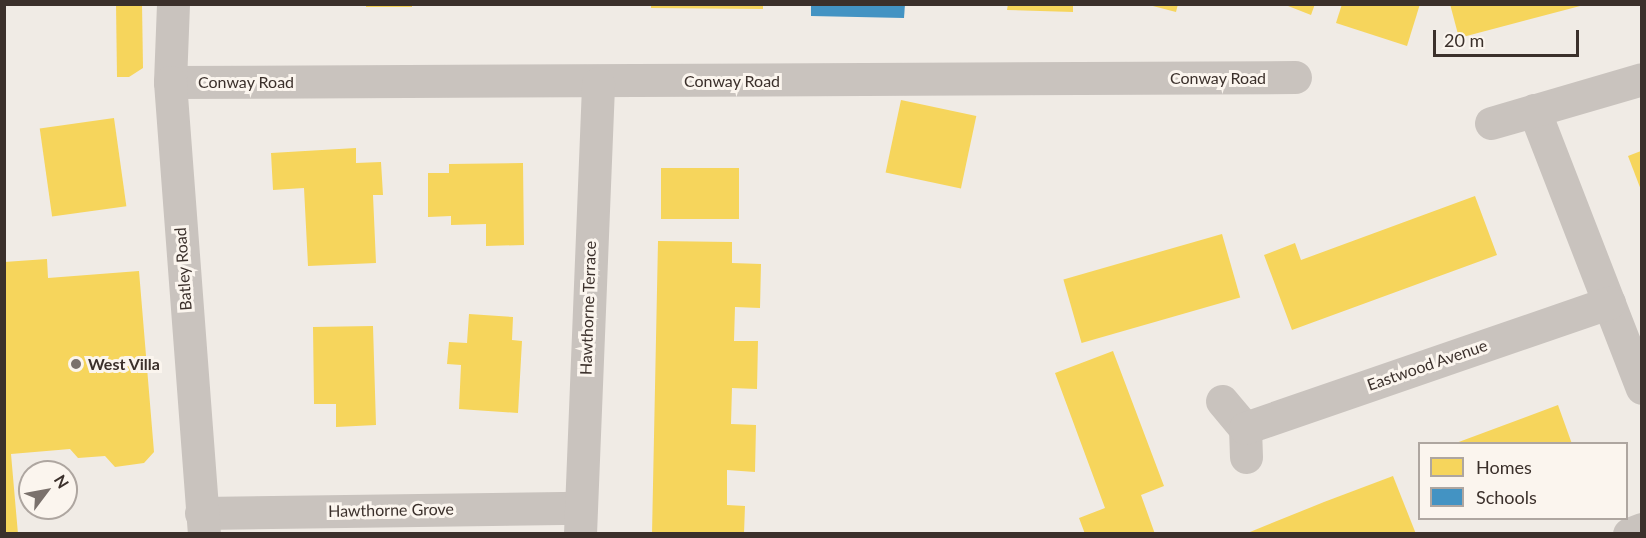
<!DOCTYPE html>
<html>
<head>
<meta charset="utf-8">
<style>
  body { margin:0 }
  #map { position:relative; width:1646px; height:538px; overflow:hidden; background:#f0ebe5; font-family:Lato,sans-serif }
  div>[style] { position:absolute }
  .homes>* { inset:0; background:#f6d55c; transform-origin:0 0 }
  .schools>* { inset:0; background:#4393c3 }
  .minor>* { height:33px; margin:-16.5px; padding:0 16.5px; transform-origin:16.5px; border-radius:16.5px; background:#c9c3be }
  .tertiary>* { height:33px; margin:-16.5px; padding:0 16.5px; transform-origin:16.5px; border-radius:16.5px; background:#c9c3be }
  .dots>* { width:16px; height:16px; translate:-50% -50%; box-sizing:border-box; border:3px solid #fbf5ee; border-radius:50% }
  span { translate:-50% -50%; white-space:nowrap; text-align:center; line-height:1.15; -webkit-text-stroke:6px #fbf5ee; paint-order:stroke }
  .street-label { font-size:16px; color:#3b302b }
  .poi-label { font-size:16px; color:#3b302b; font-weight:700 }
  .left { translate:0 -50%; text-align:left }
  .frame { position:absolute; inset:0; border:6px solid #3b302b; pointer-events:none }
  .legend { position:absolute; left:1418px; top:442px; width:210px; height:78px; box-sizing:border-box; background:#fbf5ee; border:2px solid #aea6a0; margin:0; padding:8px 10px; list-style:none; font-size:18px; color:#3b302b }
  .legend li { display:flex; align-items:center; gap:12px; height:30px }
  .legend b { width:30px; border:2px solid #aea6a0 }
  .north { position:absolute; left:18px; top:460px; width:60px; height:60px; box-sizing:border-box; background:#fbf5ee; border:2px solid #aea6a0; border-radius:50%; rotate:58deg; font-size:16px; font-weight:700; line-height:24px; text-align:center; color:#3b302b }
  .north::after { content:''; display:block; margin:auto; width:21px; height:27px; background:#7a716c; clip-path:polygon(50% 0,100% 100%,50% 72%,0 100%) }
  .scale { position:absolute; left:1433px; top:30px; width:146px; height:27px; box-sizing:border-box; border:3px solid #3b302b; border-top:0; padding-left:8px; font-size:18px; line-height:21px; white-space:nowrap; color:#3b302b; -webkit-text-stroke:4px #fbf5ee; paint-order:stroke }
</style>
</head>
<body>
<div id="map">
  <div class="homes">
    <div style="clip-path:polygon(116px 4px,142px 4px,143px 68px,129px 77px,117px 77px)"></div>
    <div style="left:366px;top:4px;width:46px;height:3px"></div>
    <div style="clip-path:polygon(651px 4px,763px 4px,763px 9px,651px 8px)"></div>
    <div style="clip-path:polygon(1008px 4px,1073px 4px,1073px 12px,1007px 10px)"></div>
    <div style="clip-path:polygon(1145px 4px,1178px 4px,1176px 12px)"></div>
    <div style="clip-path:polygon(1283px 4px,1315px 4px,1311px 15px)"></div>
    <div style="clip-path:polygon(1342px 4px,1420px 4px,1407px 46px,1336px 23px)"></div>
    <div style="clip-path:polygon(1450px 4px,1583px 4px,1584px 5px,1459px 38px)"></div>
    <div style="left:901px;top:100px;width:77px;height:74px;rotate:12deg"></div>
    <div style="left:114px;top:118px;width:89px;height:75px;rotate:82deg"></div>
    <div style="clip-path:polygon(356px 148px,356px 163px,381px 162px,383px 195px,373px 195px,376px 263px,308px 266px,304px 188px,273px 190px,271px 153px)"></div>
    <div style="clip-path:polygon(1641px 151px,1641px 190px,1628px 156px)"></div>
    <div style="clip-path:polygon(523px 163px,524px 245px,486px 246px,486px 224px,451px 225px,451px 216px,428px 217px,428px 173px,449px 173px,449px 164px)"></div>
    <div style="left:661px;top:168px;width:78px;height:51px"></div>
    <div style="clip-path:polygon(1475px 196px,1497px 255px,1292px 330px,1264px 255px,1295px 243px,1301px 260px)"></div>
    <div style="left:1222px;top:234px;width:66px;height:165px;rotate:74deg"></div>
    <div style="clip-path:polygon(658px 241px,732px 242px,732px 263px,761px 264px,760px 308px,735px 307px,734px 341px,758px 341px,757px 389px,732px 388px,731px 424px,756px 425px,755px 472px,727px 470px,727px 505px,745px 506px,744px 534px,652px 534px)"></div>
    <div style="clip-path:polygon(47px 259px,48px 278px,139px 271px,154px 452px,144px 463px,115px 467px,105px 456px,78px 458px,70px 449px,11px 454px,18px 534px,4px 534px,4px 262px)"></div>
    <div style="clip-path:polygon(469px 314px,513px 317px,512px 340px,522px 341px,518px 413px,459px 409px,461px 365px,447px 364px,449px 342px,467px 343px)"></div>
    <div style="clip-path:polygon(373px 326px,376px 425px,336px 427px,336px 404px,314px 404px,313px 327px)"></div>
    <div style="clip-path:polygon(1113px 351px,1164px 486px,1141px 495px,1155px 534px,1085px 534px,1079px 518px,1105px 508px,1055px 373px)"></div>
    <div style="clip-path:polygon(1558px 405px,1572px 444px,1456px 444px,1456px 443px)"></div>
    <div style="clip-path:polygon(1393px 476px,1416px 534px,1245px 534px,1324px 502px)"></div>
  </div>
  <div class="schools">
    <div style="clip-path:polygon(811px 4px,905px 4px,904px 18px,811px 16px)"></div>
  </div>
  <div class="minor">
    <div style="left:170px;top:82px;width:1125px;rotate:-0.25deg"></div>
    <div style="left:1534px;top:110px;width:298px;rotate:68.8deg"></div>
    <div style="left:1491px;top:123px;width:157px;rotate:-16.2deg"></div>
    <div style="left:1222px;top:401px;width:35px;rotate:50deg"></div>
    <div style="left:1245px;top:428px;width:29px;rotate:88deg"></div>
    <div style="left:1245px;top:428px;width:385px;rotate:-19deg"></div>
    <div style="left:201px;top:513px;width:379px;rotate:-0.8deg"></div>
    <div style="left:580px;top:534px;width:451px;rotate:-87.7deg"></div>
    <div style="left:1629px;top:534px;width:14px;rotate:-21deg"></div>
  </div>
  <div class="tertiary">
    <div style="left:173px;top:4px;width:78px;rotate:92.2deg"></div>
    <div style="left:170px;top:82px;width:453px;rotate:85.7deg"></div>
  </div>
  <div class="dots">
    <div style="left:76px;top:364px;background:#7a716c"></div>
  </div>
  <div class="street-label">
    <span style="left:1218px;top:78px">Conway Road</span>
    <span style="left:732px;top:81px">Conway Road</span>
    <span style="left:246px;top:82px">Conway Road</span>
    <span style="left:183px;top:269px;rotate:-94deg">Batley Road</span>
    <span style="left:588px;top:308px;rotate:-88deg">Hawthorne Terrace</span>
    <span style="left:1427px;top:365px;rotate:-19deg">Eastwood Avenue</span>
    <span style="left:391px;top:510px;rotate:-1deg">Hawthorne Grove</span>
  </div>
  <div class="poi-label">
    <span class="left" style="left:88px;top:364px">West Villa</span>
  </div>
  <div class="frame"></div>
  <ul class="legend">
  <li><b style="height:16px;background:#f6d55c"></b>Homes</li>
  <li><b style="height:16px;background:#4393c3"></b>Schools</li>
  </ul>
  <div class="north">N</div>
  <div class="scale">20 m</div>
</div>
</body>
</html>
